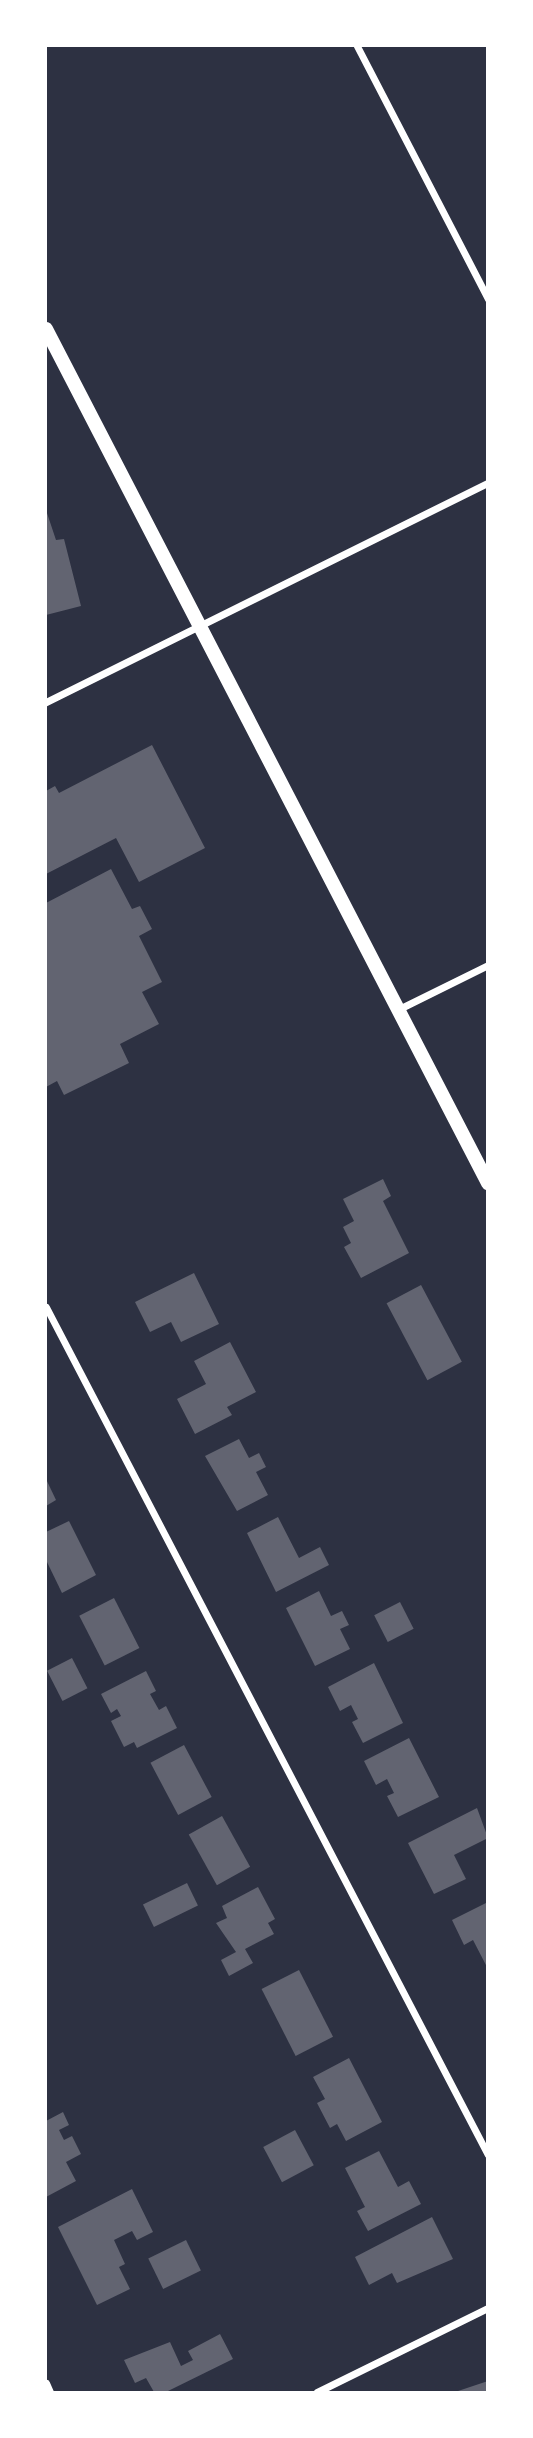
<!DOCTYPE html>
<html>
<head>
<meta charset="utf-8">
<style>
  body { margin:0 }
  #map { position:relative; width:533px; height:2438px; overflow:hidden; background:#2d3142; font-family:"Sofia Sans Condensed",sans-serif }
  div>[style] { position:absolute }
  .building>* { inset:0; background:#626471; transform-origin:0 0 }
  .minor>* { height:7px; margin:-3.5px; padding:0 3.5px; transform-origin:3.5px; border-radius:3.5px; background:#fff }
  .secondary>* { height:14px; margin:-7px; padding:0 7px; transform-origin:7px; border-radius:7px; background:#fff }
  span { translate:-50% -50%; white-space:nowrap; text-align:center; line-height:1.15; -webkit-text-stroke:7px #fff; paint-order:stroke }
  .frame { position:absolute; inset:0; border:47px solid #fff; pointer-events:none }
</style>
</head>
<body>
<div id="map">
  <div class="building">
    <div style="clip-path:polygon(46px 510px,56px 540px,64px 539px,81px 606px,46px 615px)"></div>
    <div style="clip-path:polygon(152px 745px,205px 848px,139px 882px,116px 838px,46px 874px,46px 791px,55px 786px,59px 793px)"></div>
    <div style="clip-path:polygon(111px 869px,132px 909px,140px 906px,152px 929px,139px 936px,162px 982px,142px 992px,159px 1024px,120px 1044px,129px 1063px,64px 1095px,57px 1081px,46px 1087px,46px 903px)"></div>
    <div style="clip-path:polygon(383px 1179px,391px 1196px,383px 1201px,409px 1253px,361px 1278px,344px 1247px,351px 1243px,343px 1227px,354px 1221px,343px 1199px)"></div>
    <div style="clip-path:polygon(194px 1273px,219px 1324px,181px 1342px,171px 1322px,150px 1332px,135px 1302px)"></div>
    <div style="left:421px;top:1285px;width:87px;height:39px;rotate:62deg"></div>
    <div style="clip-path:polygon(230px 1342px,256px 1392px,227px 1407px,232px 1415px,195px 1434px,177px 1399px,206px 1384px,194px 1361px)"></div>
    <div style="clip-path:polygon(239px 1439px,249px 1458px,259px 1453px,266px 1467px,256px 1472px,268px 1495px,237px 1511px,205px 1456px)"></div>
    <div style="clip-path:polygon(46px 1479px,56px 1500px,46px 1506px)"></div>
    <div style="clip-path:polygon(278px 1517px,299px 1558px,320px 1547px,329px 1565px,276px 1592px,247px 1533px)"></div>
    <div style="clip-path:polygon(69px 1521px,96px 1575px,62px 1593px,46px 1560px,46px 1532px)"></div>
    <div style="clip-path:polygon(319px 1591px,331px 1616px,342px 1611px,349px 1625px,340px 1629px,350px 1649px,315px 1666px,286px 1608px)"></div>
    <div style="left:114px;top:1598px;width:56px;height:39px;rotate:63deg"></div>
    <div style="left:400px;top:1602px;width:30px;height:29px;rotate:63deg"></div>
    <div style="left:72px;top:1658px;width:34px;height:28px;rotate:63deg"></div>
    <div style="clip-path:polygon(374px 1663px,403px 1723px,363px 1743px,352px 1722px,358px 1719px,351px 1705px,340px 1711px,328px 1687px)"></div>
    <div style="clip-path:polygon(146px 1671px,156px 1691px,150px 1694px,159px 1710px,166px 1706px,177px 1728px,137px 1748px,134px 1742px,124px 1747px,111px 1721px,121px 1716px,117px 1709px,111px 1713px,101px 1694px)"></div>
    <div style="clip-path:polygon(409px 1738px,439px 1797px,398px 1817px,387px 1796px,394px 1793px,387px 1779px,376px 1785px,364px 1761px)"></div>
    <div style="left:184px;top:1745px;width:59px;height:38px;rotate:62deg"></div>
    <div style="clip-path:polygon(477px 1808px,488px 1838px,454px 1855px,466px 1879px,434px 1894px,408px 1843px)"></div>
    <div style="left:222px;top:1816px;width:58px;height:38px;rotate:61deg"></div>
    <div style="left:187px;top:1883px;width:25px;height:49px;rotate:64deg"></div>
    <div style="clip-path:polygon(258px 1887px,275px 1919px,268px 1923px,274px 1934px,245px 1949px,253px 1963px,229px 1976px,221px 1960px,236px 1952px,216px 1923px,227px 1918px,222px 1906px)"></div>
    <div style="clip-path:polygon(488px 1902px,488px 1969px,473px 1940px,464px 1945px,452px 1920px)"></div>
    <div style="left:299px;top:1970px;width:75px;height:42px;rotate:63deg"></div>
    <div style="clip-path:polygon(349px 2058px,382px 2122px,346px 2141px,337px 2124px,330px 2128px,317px 2103px,325px 2099px,313px 2077px)"></div>
    <div style="clip-path:polygon(63px 2112px,69px 2125px,59px 2130px,64px 2140px,72px 2136px,81px 2154px,66px 2162px,76px 2181px,46px 2197px,46px 2121px)"></div>
    <div style="left:295px;top:2130px;width:40px;height:36px;rotate:62deg"></div>
    <div style="clip-path:polygon(379px 2151px,398px 2187px,409px 2181px,421px 2204px,368px 2231px,357px 2211px,365px 2207px,345px 2168px)"></div>
    <div style="clip-path:polygon(132px 2189px,153px 2232px,137px 2240px,132px 2231px,114px 2240px,125px 2264px,119px 2267px,130px 2289px,97px 2305px,58px 2227px)"></div>
    <div style="clip-path:polygon(432px 2217px,453px 2259px,397px 2283px,392px 2273px,369px 2285px,355px 2257px)"></div>
    <div style="left:186px;top:2240px;width:34px;height:42px;rotate:64deg"></div>
    <div style="clip-path:polygon(220px 2334px,233px 2359px,166px 2392px,154px 2392px,146px 2378px,135px 2383px,124px 2360px,170px 2342px,181px 2366px,193px 2360px,188px 2351px)"></div>
    <div style="clip-path:polygon(488px 2381px,488px 2392px,455px 2392px)"></div>
  </div>
  <div class="minor">
    <div style="left:357px;top:46px;width:285px;rotate:62.6deg"></div>
    <div style="left:46px;top:702px;width:493px;rotate:-26.4deg"></div>
    <div style="left:399px;top:1009px;width:99px;rotate:-26.3deg"></div>
    <div style="left:46px;top:1307px;width:956px;rotate:62.47deg"></div>
    <div style="left:46px;top:2383px;width:10px;rotate:66deg"></div>
    <div style="left:317px;top:2392px;width:191px;rotate:-26.2deg"></div>
  </div>
  <div class="secondary">
    <div style="left:46px;top:329px;width:962px;rotate:62.64deg"></div>
  </div>
  <div class="frame"></div>
</div>
</body>
</html>
